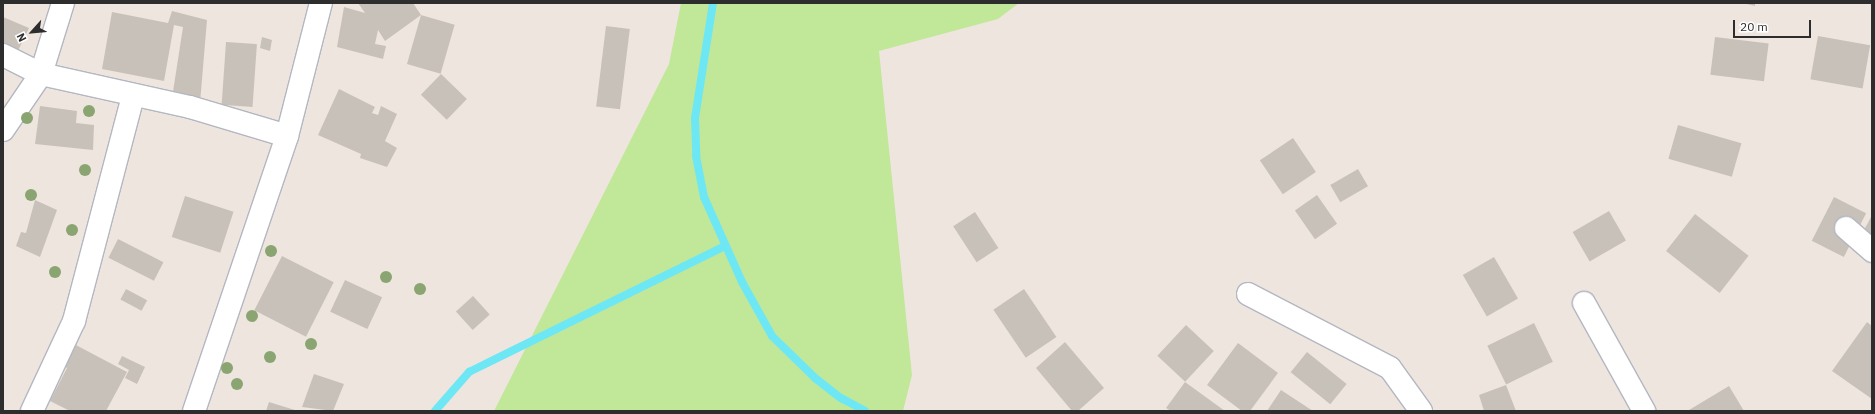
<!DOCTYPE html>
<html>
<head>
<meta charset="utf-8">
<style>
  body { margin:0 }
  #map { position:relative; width:1875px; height:414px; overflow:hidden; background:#efe5df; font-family:"IBM Plex Sans",sans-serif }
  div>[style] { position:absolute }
  .green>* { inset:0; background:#c1e799 }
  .stream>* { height:8px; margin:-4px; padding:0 4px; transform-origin:4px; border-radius:4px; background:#6ee7f5 }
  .building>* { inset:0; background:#c8c1ba; transform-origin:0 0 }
  .roads { filter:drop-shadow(1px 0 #b3b7c1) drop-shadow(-1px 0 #b3b7c1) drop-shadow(0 1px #b3b7c1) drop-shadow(0 -1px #b3b7c1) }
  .minor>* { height:22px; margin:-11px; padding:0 11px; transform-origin:11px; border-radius:11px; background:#fff }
  .trees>* { width:12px; height:12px; margin:-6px; border-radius:50%; background:#8aa571 }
  span { translate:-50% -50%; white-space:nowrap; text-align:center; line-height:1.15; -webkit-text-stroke:3px #fff; paint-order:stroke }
  .frame { position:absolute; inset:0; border:4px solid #2d2d2d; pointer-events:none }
  .north { position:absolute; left:12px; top:12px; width:40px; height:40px; -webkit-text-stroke:3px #fff; paint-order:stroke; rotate:243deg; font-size:11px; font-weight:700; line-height:16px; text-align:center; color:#2d2d2d }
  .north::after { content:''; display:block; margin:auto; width:14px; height:18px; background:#2d2d2d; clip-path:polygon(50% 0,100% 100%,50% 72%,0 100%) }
  .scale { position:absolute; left:1733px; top:20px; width:78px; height:18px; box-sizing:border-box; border:2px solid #2d2d2d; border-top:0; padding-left:5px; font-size:12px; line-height:14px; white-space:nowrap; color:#2d2d2d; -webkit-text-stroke:3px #fff; paint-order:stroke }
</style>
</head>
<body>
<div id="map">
  <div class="green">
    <div style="clip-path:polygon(681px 3px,1019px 3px,998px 19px,879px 51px,912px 375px,903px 411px,494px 411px,669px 64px)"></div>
  </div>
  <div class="stream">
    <div style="left:713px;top:3px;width:116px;rotate:98.9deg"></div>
    <div style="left:695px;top:118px;width:38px;rotate:88deg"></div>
    <div style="left:696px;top:156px;width:42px;rotate:79deg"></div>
    <div style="left:704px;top:197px;width:93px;rotate:65.9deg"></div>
    <div style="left:742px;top:282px;width:62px;rotate:60.9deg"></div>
    <div style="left:772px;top:336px;width:60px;rotate:44.3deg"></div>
    <div style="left:815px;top:378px;width:33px;rotate:38deg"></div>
    <div style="left:841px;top:398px;width:27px;rotate:28deg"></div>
    <div style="left:435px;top:411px;width:52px;rotate:-48.9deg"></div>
    <div style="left:469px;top:372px;width:285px;rotate:-26.2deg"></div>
  </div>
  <div class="building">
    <div style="clip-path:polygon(358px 3px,413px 3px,421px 15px,385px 41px,378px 30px,375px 44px,386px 46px,383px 59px,337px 47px,344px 7px,365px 13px)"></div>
    <div style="clip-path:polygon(1742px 3px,1755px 3px,1755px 6px)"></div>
    <div style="clip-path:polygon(172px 11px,207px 20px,200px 103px,172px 98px,183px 27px,174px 25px,164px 81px,102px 69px,112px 12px,168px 23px)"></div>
    <div style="left:421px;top:15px;width:35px;height:51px;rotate:16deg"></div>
    <div style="clip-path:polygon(3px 17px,29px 28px,16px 55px,3px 49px)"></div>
    <div style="left:606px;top:26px;width:24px;height:81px;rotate:7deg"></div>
    <div style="left:1818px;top:36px;width:53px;height:44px;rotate:10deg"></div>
    <div style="clip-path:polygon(262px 37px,272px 40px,270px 51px,260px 48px)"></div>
    <div style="left:1715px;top:37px;width:54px;height:38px;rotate:7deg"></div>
    <div style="left:226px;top:42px;width:31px;height:63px;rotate:4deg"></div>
    <div style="left:441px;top:74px;width:36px;height:29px;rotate:44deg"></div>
    <div style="clip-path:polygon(339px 89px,375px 107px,372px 113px,378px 115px,381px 106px,397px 114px,385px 141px,397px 148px,387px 167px,360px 158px,361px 154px,318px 135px)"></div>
    <div style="clip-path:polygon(40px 106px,77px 111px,76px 123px,94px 125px,93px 150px,35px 144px)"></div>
    <div style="left:1678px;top:125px;width:66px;height:35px;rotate:16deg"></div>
    <div style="left:1293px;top:138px;width:41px;height:40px;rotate:56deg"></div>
    <div style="left:1358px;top:169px;width:20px;height:32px;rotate:60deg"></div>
    <div style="left:1317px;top:195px;width:35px;height:27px;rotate:55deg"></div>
    <div style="left:185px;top:196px;width:51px;height:43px;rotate:18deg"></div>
    <div style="left:1834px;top:197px;width:36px;height:49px;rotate:27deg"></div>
    <div style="clip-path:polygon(35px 200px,57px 210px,40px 257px,16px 246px,21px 232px,26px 233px)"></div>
    <div style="left:1609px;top:211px;width:34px;height:42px;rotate:60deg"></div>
    <div style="left:975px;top:212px;width:43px;height:26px;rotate:57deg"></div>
    <div style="left:1695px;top:214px;width:68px;height:47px;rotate:38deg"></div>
    <div style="clip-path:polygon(1872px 215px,1872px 259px,1854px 249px)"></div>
    <div style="left:118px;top:239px;width:51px;height:21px;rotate:27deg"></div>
    <div style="left:282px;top:256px;width:58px;height:61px;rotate:27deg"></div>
    <div style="left:1494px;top:257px;width:48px;height:36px;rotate:60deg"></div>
    <div style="left:345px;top:280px;width:41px;height:35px;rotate:25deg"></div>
    <div style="left:126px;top:289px;width:24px;height:12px;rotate:28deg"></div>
    <div style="left:1024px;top:289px;width:58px;height:37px;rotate:56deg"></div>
    <div style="left:473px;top:296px;width:25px;height:23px;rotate:48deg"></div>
    <div style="clip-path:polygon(1867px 322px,1872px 326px,1872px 399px,1832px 371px)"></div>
    <div style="left:1534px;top:323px;width:43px;height:52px;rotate:64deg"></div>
    <div style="left:1186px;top:325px;width:38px;height:42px;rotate:43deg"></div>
    <div style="clip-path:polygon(1065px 342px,1104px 388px,1078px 411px,1072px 411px,1036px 368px)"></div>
    <div style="clip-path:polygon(1238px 343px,1278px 373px,1250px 411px,1242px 411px,1207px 385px)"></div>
    <div style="clip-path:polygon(74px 344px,127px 372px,106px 411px,70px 411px,50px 401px,67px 368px,62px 365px)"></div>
    <div style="left:1307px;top:352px;width:51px;height:26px;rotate:39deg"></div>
    <div style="clip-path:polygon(122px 356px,145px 367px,137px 384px,125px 378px,129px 370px,118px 364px)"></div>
    <div style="clip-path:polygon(314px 374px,344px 384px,333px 411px,302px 407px)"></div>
    <div style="clip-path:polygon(1185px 382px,1225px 411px,1171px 411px,1166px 408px)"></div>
    <div style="clip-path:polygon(1506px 385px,1516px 411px,1484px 411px,1479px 395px)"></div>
    <div style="clip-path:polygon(1729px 386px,1744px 411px,1690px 411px,1689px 410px)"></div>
    <div style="clip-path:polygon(1281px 390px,1313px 411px,1267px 411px)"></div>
    <div style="clip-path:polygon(269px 402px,298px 411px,266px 411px)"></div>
  </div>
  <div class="roads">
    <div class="minor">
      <div style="left:3px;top:55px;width:42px;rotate:26.6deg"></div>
      <div style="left:41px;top:74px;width:153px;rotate:12.5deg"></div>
      <div style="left:190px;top:107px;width:101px;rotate:16.6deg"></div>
      <div style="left:3px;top:130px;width:68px;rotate:-55.8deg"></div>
      <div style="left:41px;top:74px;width:74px;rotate:-72.8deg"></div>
      <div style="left:1846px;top:228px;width:35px;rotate:41deg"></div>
      <div style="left:1248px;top:294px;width:160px;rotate:27.5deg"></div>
      <div style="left:1390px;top:368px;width:53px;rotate:54.2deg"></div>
      <div style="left:1584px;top:303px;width:124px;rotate:60.9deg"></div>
      <div style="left:32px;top:411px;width:99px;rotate:-65deg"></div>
      <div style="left:74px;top:321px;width:233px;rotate:-75.3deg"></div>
      <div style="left:194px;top:411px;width:290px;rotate:-71.3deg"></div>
      <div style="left:287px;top:136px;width:137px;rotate:-75.7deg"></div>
    </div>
  </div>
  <div class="trees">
    <div style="left:89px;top:111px"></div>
    <div style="left:27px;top:118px"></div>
    <div style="left:85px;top:170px"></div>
    <div style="left:31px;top:195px"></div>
    <div style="left:72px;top:230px"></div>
    <div style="left:271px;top:251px"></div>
    <div style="left:55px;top:272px"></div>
    <div style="left:386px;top:277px"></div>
    <div style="left:420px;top:289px"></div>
    <div style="left:252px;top:316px"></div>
    <div style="left:311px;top:344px"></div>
    <div style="left:270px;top:357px"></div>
    <div style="left:227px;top:368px"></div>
    <div style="left:237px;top:384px"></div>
  </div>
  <div class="frame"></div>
  <div class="north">N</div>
  <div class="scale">20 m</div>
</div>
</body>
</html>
